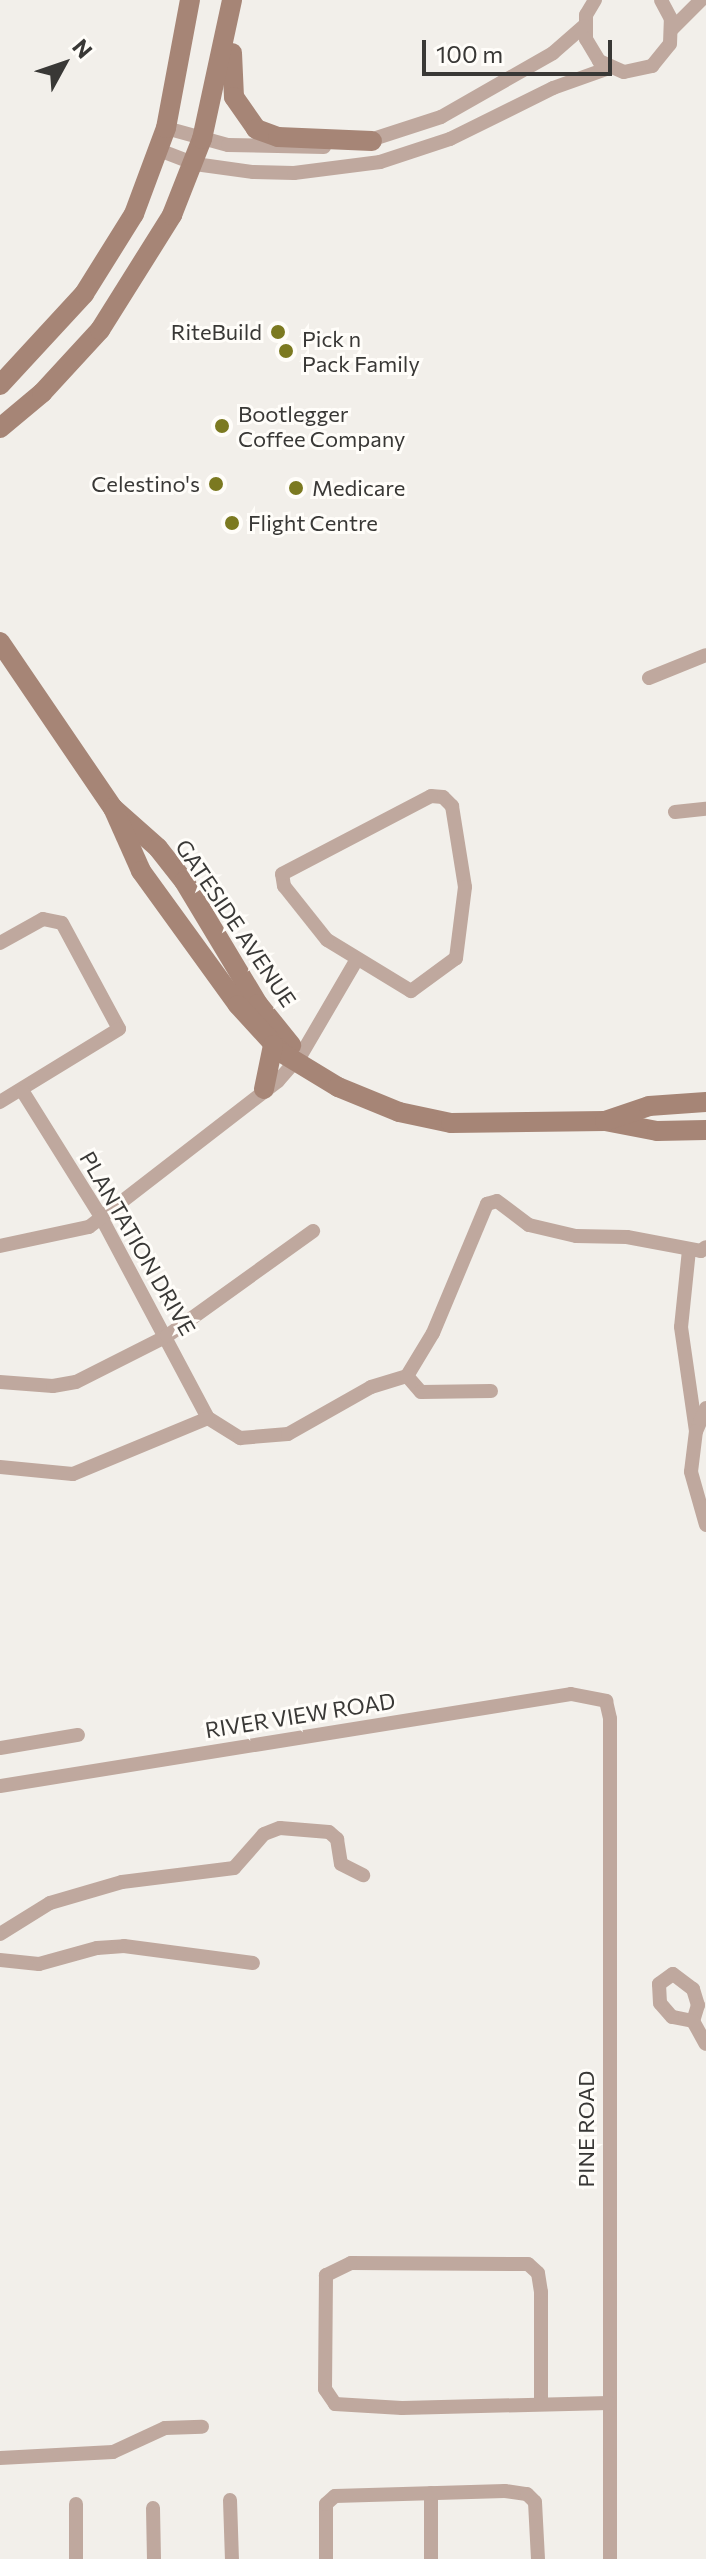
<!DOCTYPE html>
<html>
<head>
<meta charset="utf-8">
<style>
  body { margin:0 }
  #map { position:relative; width:706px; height:2559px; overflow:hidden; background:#f2efea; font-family:Commissioner,sans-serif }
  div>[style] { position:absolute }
  .street>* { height:14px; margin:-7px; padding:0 7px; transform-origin:7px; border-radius:7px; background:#bfa89e }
  .secondary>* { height:20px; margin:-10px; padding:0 10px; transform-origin:10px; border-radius:10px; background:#a68576 }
  .dots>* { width:22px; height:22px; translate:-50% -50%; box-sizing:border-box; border:4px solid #fffdf9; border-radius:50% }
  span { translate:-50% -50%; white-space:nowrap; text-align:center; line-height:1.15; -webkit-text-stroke:6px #fffdf9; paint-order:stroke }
  .poi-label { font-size:22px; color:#393836 }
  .right { translate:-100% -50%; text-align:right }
  .left { translate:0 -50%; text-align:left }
  .street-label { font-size:22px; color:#393836 }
  .north { position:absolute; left:24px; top:24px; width:80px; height:80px; -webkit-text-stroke:6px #fffdf9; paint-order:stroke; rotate:50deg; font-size:22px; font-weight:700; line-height:32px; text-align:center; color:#393836 }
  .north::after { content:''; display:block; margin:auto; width:28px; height:36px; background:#393836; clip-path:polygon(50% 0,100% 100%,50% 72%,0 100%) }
  .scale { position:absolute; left:422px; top:40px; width:190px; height:36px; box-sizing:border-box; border:4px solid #393836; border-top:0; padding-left:10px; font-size:24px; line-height:28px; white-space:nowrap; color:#393836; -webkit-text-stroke:6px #fffdf9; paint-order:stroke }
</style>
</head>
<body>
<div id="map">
  <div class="street">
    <div style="left:595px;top:0;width:17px;rotate:121deg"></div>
    <div style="left:586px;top:15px;width:24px;rotate:90deg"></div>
    <div style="left:586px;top:39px;width:26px;rotate:59deg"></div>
    <div style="left:599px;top:61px;width:27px;rotate:24deg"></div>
    <div style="left:624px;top:72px;width:29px;rotate:-12deg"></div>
    <div style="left:652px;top:66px;width:28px;rotate:-51deg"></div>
    <div style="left:670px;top:44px;width:25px;rotate:-88deg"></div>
    <div style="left:671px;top:19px;width:21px;rotate:-118deg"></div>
    <div style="left:672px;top:29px;width:41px;rotate:-45deg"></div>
    <div style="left:166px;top:128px;width:64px;rotate:15.3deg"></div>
    <div style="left:228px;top:145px;width:96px;rotate:1.2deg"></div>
    <div style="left:364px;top:142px;width:81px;rotate:-18deg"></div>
    <div style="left:441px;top:117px;width:129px;rotate:-29.7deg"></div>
    <div style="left:553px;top:53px;width:41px;rotate:-41.1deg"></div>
    <div style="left:159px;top:150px;width:39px;rotate:21deg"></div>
    <div style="left:195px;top:164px;width:59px;rotate:7.9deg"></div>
    <div style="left:253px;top:172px;width:41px;rotate:1.4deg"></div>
    <div style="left:294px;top:173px;width:87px;rotate:-7.3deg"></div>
    <div style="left:380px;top:162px;width:74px;rotate:-18.2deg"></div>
    <div style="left:450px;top:139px;width:115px;rotate:-26.3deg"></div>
    <div style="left:553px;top:88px;width:59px;rotate:-19.7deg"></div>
    <div style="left:649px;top:678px;width:61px;rotate:-22deg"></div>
    <div style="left:431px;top:796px;width:12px;rotate:5deg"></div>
    <div style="left:443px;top:797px;width:13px;rotate:45deg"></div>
    <div style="left:452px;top:806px;width:82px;rotate:80.9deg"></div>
    <div style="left:465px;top:887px;width:72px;rotate:97.2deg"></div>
    <div style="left:456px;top:958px;width:56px;rotate:143.7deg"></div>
    <div style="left:411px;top:991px;width:98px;rotate:-148.7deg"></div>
    <div style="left:327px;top:940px;width:69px;rotate:-128.5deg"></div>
    <div style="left:284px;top:886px;width:12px;rotate:-99deg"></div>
    <div style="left:282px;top:874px;width:168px;rotate:-27.6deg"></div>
    <div style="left:675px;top:812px;width:31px;rotate:-6deg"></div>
    <div style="left:0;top:943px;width:49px;rotate:-29.2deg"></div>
    <div style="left:43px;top:919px;width:19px;rotate:12deg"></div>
    <div style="left:62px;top:923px;width:120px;rotate:61.7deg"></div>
    <div style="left:119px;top:1029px;width:140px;rotate:148.5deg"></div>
    <div style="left:23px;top:1092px;width:147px;rotate:58deg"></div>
    <div style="left:101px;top:1217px;width:228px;rotate:62deg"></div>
    <div style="left:208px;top:1418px;width:38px;rotate:32deg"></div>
    <div style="left:240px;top:1438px;width:48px;rotate:-4.8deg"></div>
    <div style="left:288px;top:1434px;width:95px;rotate:-29.5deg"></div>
    <div style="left:371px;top:1387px;width:38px;rotate:-17deg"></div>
    <div style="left:407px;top:1376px;width:50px;rotate:-58.8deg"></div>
    <div style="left:433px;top:1333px;width:140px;rotate:-67.3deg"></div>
    <div style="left:487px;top:1204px;width:10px;rotate:-17deg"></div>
    <div style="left:497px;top:1201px;width:40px;rotate:37deg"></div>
    <div style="left:529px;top:1225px;width:48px;rotate:13.2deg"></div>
    <div style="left:576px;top:1236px;width:51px;rotate:1.1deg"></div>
    <div style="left:627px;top:1237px;width:75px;rotate:10.7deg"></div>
    <div style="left:701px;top:1251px;width:6px;rotate:-39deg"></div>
    <div style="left:0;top:1246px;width:91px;rotate:-12.1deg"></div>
    <div style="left:89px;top:1227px;width:239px;rotate:-37.7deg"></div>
    <div style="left:278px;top:1081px;width:35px;rotate:-49deg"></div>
    <div style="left:301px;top:1055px;width:109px;rotate:-59.7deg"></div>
    <div style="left:689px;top:1250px;width:77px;rotate:95.9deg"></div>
    <div style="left:681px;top:1327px;width:105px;rotate:81.8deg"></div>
    <div style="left:407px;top:1376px;width:21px;rotate:49deg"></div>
    <div style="left:421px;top:1392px;width:70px;rotate:-0.8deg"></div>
    <div style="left:0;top:1382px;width:53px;rotate:4.3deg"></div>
    <div style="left:53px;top:1386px;width:23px;rotate:-10deg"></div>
    <div style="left:76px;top:1382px;width:102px;rotate:-26.8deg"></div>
    <div style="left:167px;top:1336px;width:180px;rotate:-35.7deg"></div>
    <div style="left:706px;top:1408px;width:25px;rotate:113deg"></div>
    <div style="left:696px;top:1431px;width:41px;rotate:97deg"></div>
    <div style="left:691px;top:1472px;width:55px;rotate:74.2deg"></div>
    <div style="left:0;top:1467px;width:73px;rotate:5.5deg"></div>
    <div style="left:73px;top:1474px;width:146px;rotate:-22.5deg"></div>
    <div style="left:0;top:1748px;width:79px;rotate:-9.5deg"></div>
    <div style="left:0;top:1786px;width:578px;rotate:-9.15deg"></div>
    <div style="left:571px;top:1694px;width:36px;rotate:11deg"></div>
    <div style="left:606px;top:1701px;width:18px;rotate:77deg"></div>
    <div style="left:610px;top:1719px;width:840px;rotate:90deg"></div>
    <div style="left:0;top:1934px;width:59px;rotate:-31.8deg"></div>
    <div style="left:50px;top:1903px;width:75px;rotate:-16.3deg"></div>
    <div style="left:122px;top:1882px;width:113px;rotate:-7.1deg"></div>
    <div style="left:234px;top:1868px;width:45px;rotate:-48.6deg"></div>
    <div style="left:264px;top:1834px;width:17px;rotate:-21deg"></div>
    <div style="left:280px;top:1828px;width:49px;rotate:4.7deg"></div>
    <div style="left:329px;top:1832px;width:11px;rotate:41deg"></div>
    <div style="left:337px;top:1839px;width:25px;rotate:81deg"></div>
    <div style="left:341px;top:1864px;width:25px;rotate:27deg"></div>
    <div style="left:0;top:1960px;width:39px;rotate:6deg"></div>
    <div style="left:39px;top:1964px;width:60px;rotate:-15.4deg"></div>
    <div style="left:97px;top:1948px;width:27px;rotate:-4deg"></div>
    <div style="left:124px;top:1946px;width:130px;rotate:7.5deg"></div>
    <div style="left:673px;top:1974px;width:25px;rotate:37deg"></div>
    <div style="left:693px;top:1989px;width:17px;rotate:73deg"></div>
    <div style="left:698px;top:2005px;width:17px;rotate:107deg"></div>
    <div style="left:693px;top:2021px;width:21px;rotate:-169deg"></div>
    <div style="left:672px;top:2017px;width:18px;rotate:-131deg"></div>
    <div style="left:660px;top:2003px;width:19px;rotate:-93deg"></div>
    <div style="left:659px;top:1984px;width:17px;rotate:-36deg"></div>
    <div style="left:693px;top:2021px;width:26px;rotate:61deg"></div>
    <div style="left:541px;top:2404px;width:112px;rotate:-90deg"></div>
    <div style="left:541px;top:2292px;width:19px;rotate:-99deg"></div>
    <div style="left:538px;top:2273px;width:13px;rotate:-138deg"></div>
    <div style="left:528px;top:2264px;width:177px;rotate:-179.7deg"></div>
    <div style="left:351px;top:2263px;width:28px;rotate:154deg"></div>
    <div style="left:326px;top:2275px;width:114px;rotate:90.5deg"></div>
    <div style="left:325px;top:2389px;width:18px;rotate:56deg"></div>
    <div style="left:335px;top:2404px;width:67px;rotate:3.4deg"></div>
    <div style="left:402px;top:2408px;width:207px;rotate:-1.4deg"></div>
    <div style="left:0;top:2458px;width:113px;rotate:-3deg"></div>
    <div style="left:113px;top:2452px;width:57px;rotate:-24.8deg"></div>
    <div style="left:165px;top:2428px;width:37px;rotate:-2deg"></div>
    <div style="left:431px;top:2493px;width:66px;rotate:90deg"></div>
    <div style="left:230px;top:2500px;width:59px;rotate:88.1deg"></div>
    <div style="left:76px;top:2504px;width:55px;rotate:90deg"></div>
    <div style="left:153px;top:2508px;width:51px;rotate:88.9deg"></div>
    <div style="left:326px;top:2559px;width:55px;rotate:-90deg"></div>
    <div style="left:326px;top:2504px;width:12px;rotate:-42deg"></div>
    <div style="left:335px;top:2496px;width:170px;rotate:-1.7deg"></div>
    <div style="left:505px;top:2491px;width:22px;rotate:8deg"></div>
    <div style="left:527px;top:2494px;width:11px;rotate:45deg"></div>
    <div style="left:535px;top:2502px;width:57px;rotate:87deg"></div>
  </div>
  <div class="secondary">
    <div style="left:232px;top:53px;width:44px;rotate:87.4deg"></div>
    <div style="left:234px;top:97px;width:39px;rotate:55deg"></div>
    <div style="left:256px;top:129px;width:23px;rotate:20deg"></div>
    <div style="left:278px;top:137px;width:94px;rotate:2.4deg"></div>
    <div style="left:0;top:385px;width:124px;rotate:-47.3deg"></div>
    <div style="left:84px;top:294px;width:94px;rotate:-58deg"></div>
    <div style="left:134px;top:214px;width:92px;rotate:-69.6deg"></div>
    <div style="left:166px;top:128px;width:130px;rotate:-79.4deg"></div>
    <div style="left:0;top:428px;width:55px;rotate:-39.8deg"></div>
    <div style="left:42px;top:393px;width:86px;rotate:-47.4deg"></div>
    <div style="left:100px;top:330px;width:136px;rotate:-57.9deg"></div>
    <div style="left:172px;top:215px;width:82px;rotate:-68.5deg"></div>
    <div style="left:202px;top:139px;width:142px;rotate:-77.8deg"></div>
    <div style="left:0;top:642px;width:201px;rotate:55.8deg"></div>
    <div style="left:113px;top:808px;width:60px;rotate:41.6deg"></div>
    <div style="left:158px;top:848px;width:42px;rotate:51.8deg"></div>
    <div style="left:184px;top:881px;width:144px;rotate:59deg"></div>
    <div style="left:258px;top:1004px;width:53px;rotate:51.2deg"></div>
    <div style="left:113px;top:808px;width:69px;rotate:66deg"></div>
    <div style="left:141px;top:871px;width:165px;rotate:54.1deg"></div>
    <div style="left:238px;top:1005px;width:65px;rotate:47.5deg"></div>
    <div style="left:282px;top:1053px;width:66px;rotate:31.3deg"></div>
    <div style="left:338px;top:1087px;width:66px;rotate:22.3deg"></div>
    <div style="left:399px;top:1112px;width:53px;rotate:11.9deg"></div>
    <div style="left:451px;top:1123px;width:154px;rotate:-0.7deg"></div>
    <div style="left:605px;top:1121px;width:53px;rotate:10.9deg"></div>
    <div style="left:657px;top:1131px;width:49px;rotate:-1.2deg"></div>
    <div style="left:264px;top:1089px;width:45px;rotate:-78.4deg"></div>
    <div style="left:605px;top:1121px;width:46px;rotate:-18.8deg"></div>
    <div style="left:649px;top:1106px;width:57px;rotate:-4deg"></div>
  </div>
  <div class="dots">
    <div style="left:278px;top:332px;background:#7b7920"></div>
    <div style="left:286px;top:351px;background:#7b7920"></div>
    <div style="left:222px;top:426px;background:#7b7920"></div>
    <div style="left:216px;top:484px;background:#7b7920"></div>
    <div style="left:296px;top:488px;background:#7b7920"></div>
    <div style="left:232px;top:523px;background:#7b7920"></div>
  </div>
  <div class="poi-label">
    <span class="right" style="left:262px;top:332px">RiteBuild</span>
    <span class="left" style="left:302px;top:351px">Pick n<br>Pack Family</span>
    <span class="left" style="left:238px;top:426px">Bootlegger<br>Coffee Company</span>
    <span class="right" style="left:200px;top:484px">Celestino's</span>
    <span class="left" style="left:312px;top:488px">Medicare</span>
    <span class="left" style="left:248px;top:523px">Flight Centre</span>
  </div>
  <div class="street-label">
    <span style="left:236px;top:923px;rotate:56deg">GATESIDE AVENUE</span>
    <span style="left:138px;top:1243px;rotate:60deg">PLANTATION DRIVE</span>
    <span style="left:300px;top:1715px;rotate:-9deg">RIVER VIEW ROAD</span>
    <span style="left:586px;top:2129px;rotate:-90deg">PINE ROAD</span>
  </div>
  <div class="north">N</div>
  <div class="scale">100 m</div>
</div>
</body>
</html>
